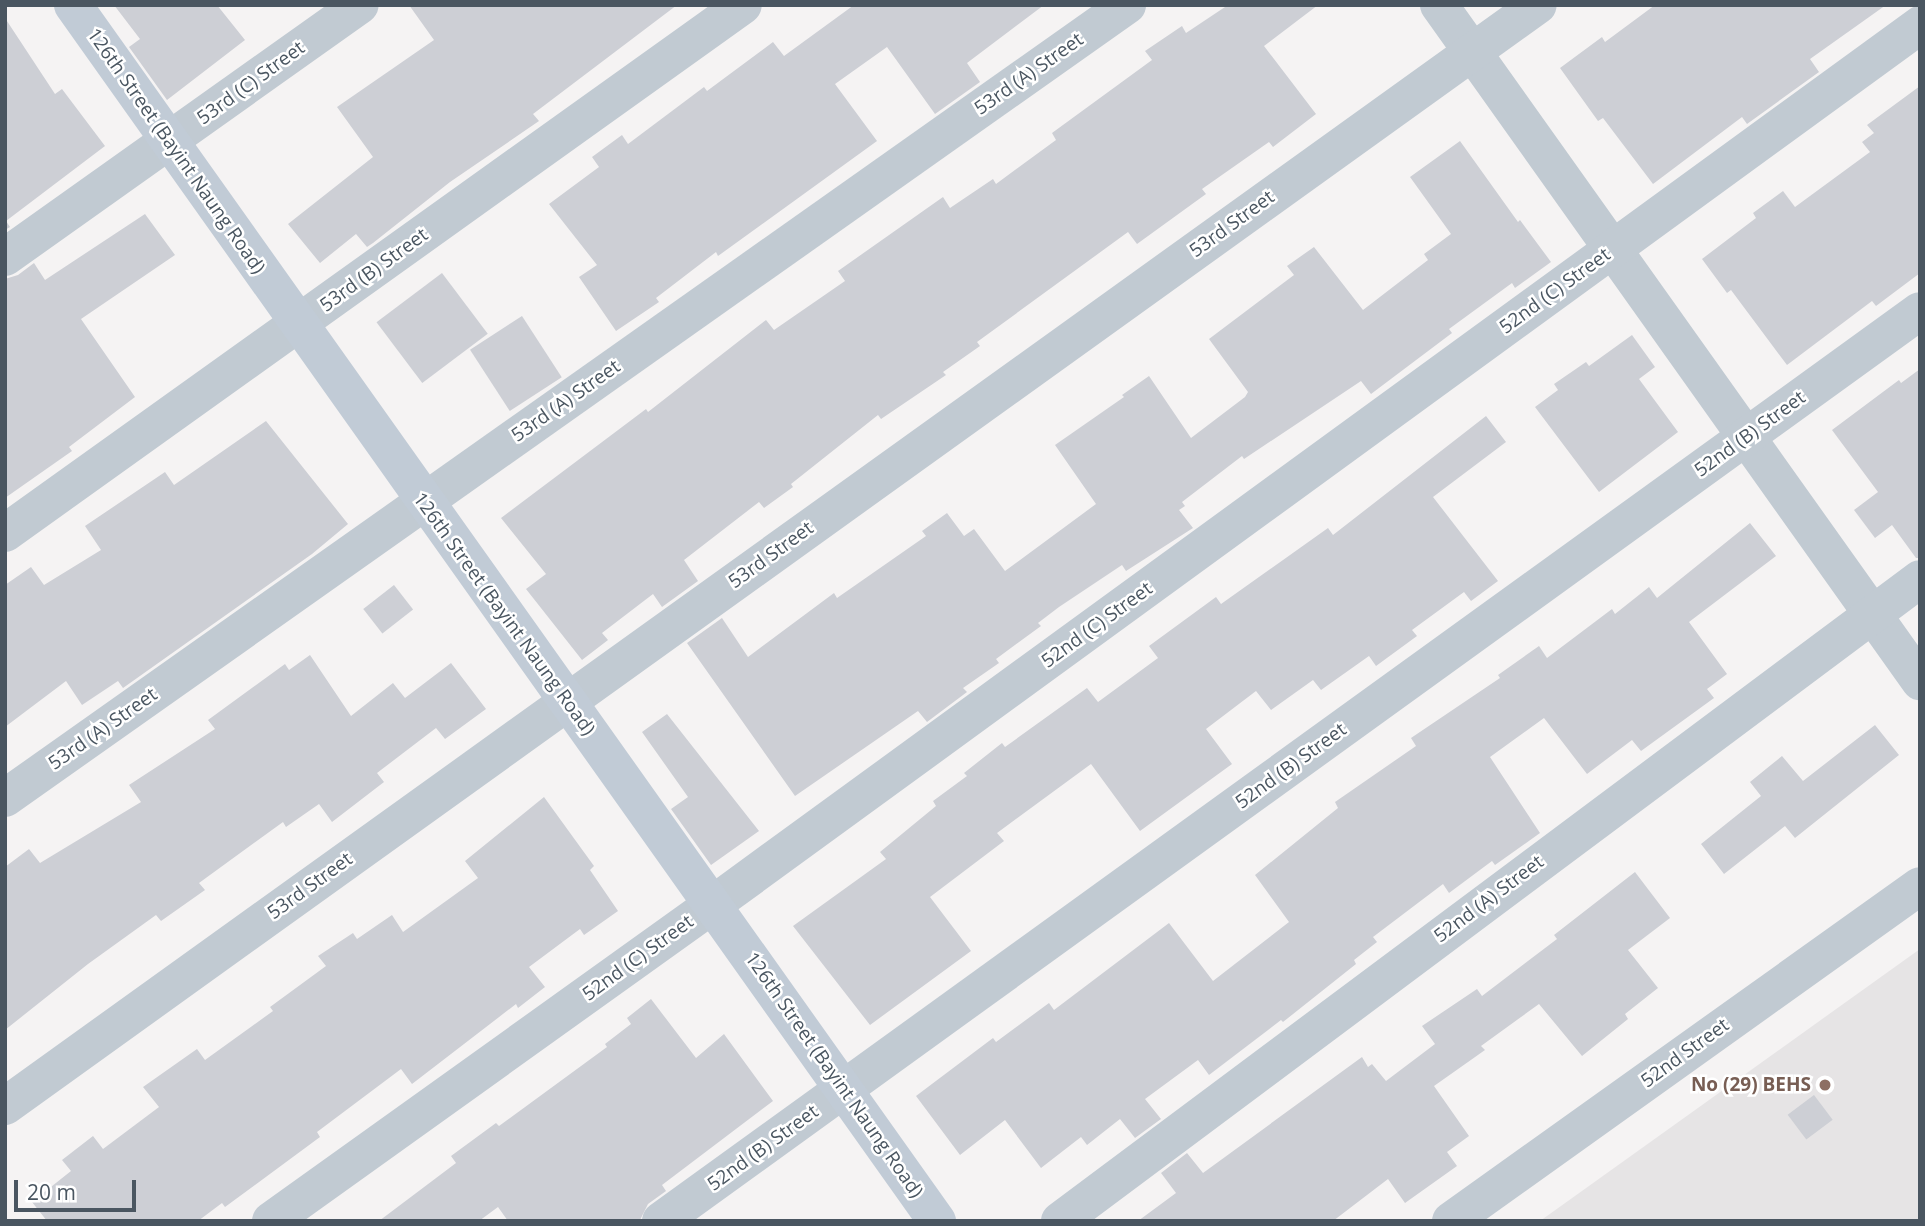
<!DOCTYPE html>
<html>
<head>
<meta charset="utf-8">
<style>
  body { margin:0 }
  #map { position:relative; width:1925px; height:1226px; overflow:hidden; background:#f5f3f3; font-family:"Open Sans",sans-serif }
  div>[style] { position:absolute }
  .education>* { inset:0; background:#e6e4e5 }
  .building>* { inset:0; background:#cdcfd5; transform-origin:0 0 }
  .street>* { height:38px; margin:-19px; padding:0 19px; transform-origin:19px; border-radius:19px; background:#c1cad2 }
  .secondary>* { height:38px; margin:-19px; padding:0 19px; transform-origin:19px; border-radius:19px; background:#c1cbd6 }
  .dots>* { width:19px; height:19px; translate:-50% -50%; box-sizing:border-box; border:4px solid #fff; border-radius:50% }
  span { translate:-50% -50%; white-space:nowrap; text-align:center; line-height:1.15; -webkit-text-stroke:5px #fff; paint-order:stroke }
  .street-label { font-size:19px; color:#4a5661 }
  .education-label { font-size:19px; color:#785e54; font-weight:700 }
  .right { translate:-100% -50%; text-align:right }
  .frame { position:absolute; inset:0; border:7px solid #4a5661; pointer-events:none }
  .scale { position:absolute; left:14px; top:1180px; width:122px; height:32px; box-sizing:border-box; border:4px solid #4a5661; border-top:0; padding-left:9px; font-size:21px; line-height:24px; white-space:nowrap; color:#4a5661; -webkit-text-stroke:5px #fff; paint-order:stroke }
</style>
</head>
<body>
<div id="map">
  <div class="education">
    <div style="clip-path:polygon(1920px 949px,1920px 1221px,1540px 1221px)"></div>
  </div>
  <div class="building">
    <div style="clip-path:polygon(114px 5px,217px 5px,245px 40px,167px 100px,129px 47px,140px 39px)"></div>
    <div style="clip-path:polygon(409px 5px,677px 5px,533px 114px,539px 121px,450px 182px,373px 243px,367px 247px,356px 234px,320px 263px,288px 224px,373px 157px,337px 107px,434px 40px)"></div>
    <div style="clip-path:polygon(854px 5px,1044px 5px,967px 63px,980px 82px,935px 114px,887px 47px,835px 84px,877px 141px,718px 256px,716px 252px,656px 298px,659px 302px,616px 331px,579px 277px,597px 265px,549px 204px,599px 167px,592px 157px,622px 135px,628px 144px,704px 87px,707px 91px,773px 42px,784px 56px)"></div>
    <div style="clip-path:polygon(1228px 5px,1318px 5px,1264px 46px,1316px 114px,1273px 147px,1269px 142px,1202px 189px,1206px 194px,1137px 244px,1128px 232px,977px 342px,980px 346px,943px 372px,946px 375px,881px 419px,878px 415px,791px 484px,793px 487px,764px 508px,759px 502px,684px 560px,698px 581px,662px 607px,653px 594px,602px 633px,608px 640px,582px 660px,526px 589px,546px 574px,501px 518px,646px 409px,648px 412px,766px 320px,774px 330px,845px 281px,838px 271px,943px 197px,950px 208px,993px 179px,996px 184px,1056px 140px,1052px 133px,1152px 60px,1145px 51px,1182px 26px,1186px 33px)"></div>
    <div style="clip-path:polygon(1655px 5px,1886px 5px,1810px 59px,1819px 72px,1747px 124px,1742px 117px,1653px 184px,1603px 118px,1598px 121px,1560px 68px,1602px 37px,1605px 42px)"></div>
    <div style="clip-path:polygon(5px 18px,55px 94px,62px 89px,105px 146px,6px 221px,10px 227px,5px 230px)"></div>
    <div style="clip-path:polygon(1920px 86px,1920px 273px,1876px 306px,1872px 301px,1787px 365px,1731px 290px,1727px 293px,1702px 259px,1756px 218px,1753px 213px,1783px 191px,1795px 207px,1870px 152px,1862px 142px,1874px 133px,1867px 125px)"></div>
    <div style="clip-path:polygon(1460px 141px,1518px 222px,1520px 220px,1551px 262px,1515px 288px,1512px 283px,1449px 329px,1452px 333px,1371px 394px,1361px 381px,1244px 459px,1242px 456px,1182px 502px,1185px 506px,1179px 510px,1193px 528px,1126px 571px,1122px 565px,1059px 607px,1038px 623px,1041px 626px,996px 659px,999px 663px,963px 688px,967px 692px,927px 722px,918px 711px,795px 796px,687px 643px,722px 618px,748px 657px,834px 593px,837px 598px,926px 536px,922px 531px,947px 513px,964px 536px,974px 529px,1005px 571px,1096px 504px,1055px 445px,1124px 397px,1122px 395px,1149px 376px,1191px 438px,1245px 397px,1248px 392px,1209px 339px,1294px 275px,1287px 266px,1314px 247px,1363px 310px,1428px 260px,1424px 254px,1451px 234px,1410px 177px)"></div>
    <div style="clip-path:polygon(145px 214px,175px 255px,81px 319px,135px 397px,69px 447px,72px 451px,5px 498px,5px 279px,18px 275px,34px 263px,45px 280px)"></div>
    <div style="left:442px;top:273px;width:76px;height:82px;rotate:53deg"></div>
    <div style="left:522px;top:316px;width:73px;height:62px;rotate:57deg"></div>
    <div style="clip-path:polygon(1632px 335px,1655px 367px,1639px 379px,1678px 432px,1599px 492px,1535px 407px,1558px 390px,1554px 384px,1586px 362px,1589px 366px)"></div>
    <div style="clip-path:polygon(1920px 369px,1920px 558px,1916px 558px,1892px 525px,1875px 538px,1854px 510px,1878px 492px,1832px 430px,1899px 380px,1901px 383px)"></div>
    <div style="clip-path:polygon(1486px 416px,1506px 442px,1433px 497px,1498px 581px,1471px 601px,1464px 592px,1412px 630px,1417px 636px,1376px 666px,1369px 656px,1321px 690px,1313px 680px,1271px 710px,1256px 691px,1206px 729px,1232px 764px,1140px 831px,1091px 764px,997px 833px,1004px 841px,930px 897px,971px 951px,870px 1025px,793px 926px,886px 859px,880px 852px,936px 806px,933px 801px,967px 776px,964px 773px,1002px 743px,1005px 747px,1087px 688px,1098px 702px,1158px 658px,1149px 646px,1216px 597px,1221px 604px,1328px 528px,1333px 535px)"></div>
    <div style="clip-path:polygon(266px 421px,348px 524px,312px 554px,123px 688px,118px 681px,82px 705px,66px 681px,5px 727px,5px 585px,31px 567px,44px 585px,101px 550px,85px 526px,165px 472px,174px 485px)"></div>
    <div style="clip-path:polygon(1750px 523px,1776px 556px,1689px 622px,1727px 674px,1707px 689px,1714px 698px,1641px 751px,1632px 740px,1587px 774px,1544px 718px,1490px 757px,1540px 833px,1495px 865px,1492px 861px,1449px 893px,1443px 884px,1373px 937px,1377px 942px,1354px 960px,1356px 964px,1283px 1022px,1281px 1020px,1209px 1075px,1198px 1060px,1145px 1099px,1161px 1119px,1135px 1138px,1120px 1119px,1087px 1145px,1081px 1137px,1041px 1168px,1005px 1120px,960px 1155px,916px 1096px,993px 1038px,996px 1042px,1049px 1003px,1054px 1010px,1169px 923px,1213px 981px,1289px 922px,1255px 875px,1338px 808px,1335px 802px,1416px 746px,1411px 738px,1500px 678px,1498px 675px,1539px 646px,1547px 658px,1612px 609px,1615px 614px,1649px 587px,1657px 598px)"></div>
    <div style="left:394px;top:585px;width:31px;height:39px;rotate:52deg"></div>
    <div style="clip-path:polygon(310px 655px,351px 716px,393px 683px,405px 698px,451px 663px,486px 709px,445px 739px,436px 728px,377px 773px,384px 782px,332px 822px,319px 804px,286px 827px,283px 822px,199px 883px,205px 890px,161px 921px,156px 915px,88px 964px,5px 1030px,5px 867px,29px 849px,40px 863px,141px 802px,129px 785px,215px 729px,208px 720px,285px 664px,289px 670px)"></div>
    <div style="clip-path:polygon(667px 714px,759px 831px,711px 865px,671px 809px,688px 797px,642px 732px)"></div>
    <div style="clip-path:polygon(1875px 725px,1899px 755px,1795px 838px,1785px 826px,1724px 874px,1701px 844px,1761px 796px,1750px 782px,1782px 756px,1803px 781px)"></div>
    <div style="clip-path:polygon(544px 797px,594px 866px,590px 870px,618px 911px,584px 935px,580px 929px,529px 967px,545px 987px,518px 1008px,516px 1004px,412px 1084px,401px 1069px,317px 1132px,320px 1137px,225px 1207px,222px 1203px,198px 1221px,47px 1221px,32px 1202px,71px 1171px,62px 1160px,93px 1136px,103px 1149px,159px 1107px,143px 1087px,197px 1049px,205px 1060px,273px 1011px,270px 1007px,326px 966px,318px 956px,353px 933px,357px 939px,392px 915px,403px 932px,478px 878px,465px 861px)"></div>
    <div style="clip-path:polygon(1635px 872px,1670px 918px,1628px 950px,1658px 988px,1625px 1014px,1628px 1019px,1582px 1056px,1539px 1004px,1481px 1046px,1485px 1050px,1434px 1086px,1469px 1136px,1447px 1152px,1457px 1166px,1405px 1203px,1388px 1179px,1333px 1221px,1138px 1221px,1176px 1193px,1161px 1173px,1187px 1153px,1203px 1173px,1362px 1057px,1368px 1067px,1372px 1064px,1386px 1081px,1435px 1044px,1422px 1026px,1477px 989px,1482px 996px,1557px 939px,1554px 935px)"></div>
    <div style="clip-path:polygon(651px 999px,696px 1058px,724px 1034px,773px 1101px,662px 1185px,666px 1191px,648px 1204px,640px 1220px,508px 1221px,498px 1207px,479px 1221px,379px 1221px,456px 1163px,451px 1156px,496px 1123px,499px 1126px,607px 1047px,605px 1044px,631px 1024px,627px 1018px)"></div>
    <div style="left:1814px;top:1095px;width:31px;height:33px;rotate:53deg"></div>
  </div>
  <div class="street">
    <div style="left:1439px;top:5px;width:830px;rotate:54.57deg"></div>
    <div style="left:5px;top:257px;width:435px;rotate:-35.4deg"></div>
    <div style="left:5px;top:533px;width:907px;rotate:-35.58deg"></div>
    <div style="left:5px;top:798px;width:1374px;rotate:-35.25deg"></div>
    <div style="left:5px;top:1106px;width:1887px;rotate:-35.69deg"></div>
    <div style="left:271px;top:1221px;width:543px;rotate:-35.62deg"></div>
    <div style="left:712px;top:905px;width:1495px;rotate:-36.07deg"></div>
    <div style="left:661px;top:1221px;width:1553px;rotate:-35.86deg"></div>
    <div style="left:1060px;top:1221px;width:1073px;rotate:-36.74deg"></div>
    <div style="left:1451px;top:1221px;width:576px;rotate:-35.54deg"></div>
  </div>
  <div class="secondary">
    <div style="left:73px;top:5px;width:1492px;rotate:54.61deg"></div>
  </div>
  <div class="dots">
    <div style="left:1825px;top:1085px;background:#8d6e63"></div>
  </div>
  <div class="street-label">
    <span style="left:1029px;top:74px;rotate:-35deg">53rd (A) Street</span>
    <span style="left:251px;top:83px;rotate:-36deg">53rd (C) Street</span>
    <span style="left:176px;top:151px;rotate:55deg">126th Street (Bayint Naung Road)</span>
    <span style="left:1232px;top:224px;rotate:-36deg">53rd Street</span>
    <span style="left:374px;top:270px;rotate:-36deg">53rd (B) Street</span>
    <span style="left:1555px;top:291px;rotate:-36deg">52nd (C) Street</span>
    <span style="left:566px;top:401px;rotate:-35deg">53rd (A) Street</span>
    <span style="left:1750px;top:434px;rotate:-36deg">52nd (B) Street</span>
    <span style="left:771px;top:555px;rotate:-36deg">53rd Street</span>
    <span style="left:504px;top:614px;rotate:54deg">126th Street (Bayint Naung Road)</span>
    <span style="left:1097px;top:625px;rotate:-36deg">52nd (C) Street</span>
    <span style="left:103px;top:729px;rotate:-35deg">53rd (A) Street</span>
    <span style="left:1291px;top:766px;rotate:-36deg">52nd (B) Street</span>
    <span style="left:310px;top:886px;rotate:-36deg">53rd Street</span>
    <span style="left:1489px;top:899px;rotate:-37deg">52nd (A) Street</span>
    <span style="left:638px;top:958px;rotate:-36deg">52nd (C) Street</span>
    <span style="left:1685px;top:1053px;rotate:-36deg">52nd Street</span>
    <span style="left:834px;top:1075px;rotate:55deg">126th Street (Bayint Naung Road)</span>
    <span style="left:763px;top:1148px;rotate:-36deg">52nd (B) Street</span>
  </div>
  <div class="education-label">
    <span class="right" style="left:1811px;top:1085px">No (29) BEHS</span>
  </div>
  <div class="frame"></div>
  <div class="scale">20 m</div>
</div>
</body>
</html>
